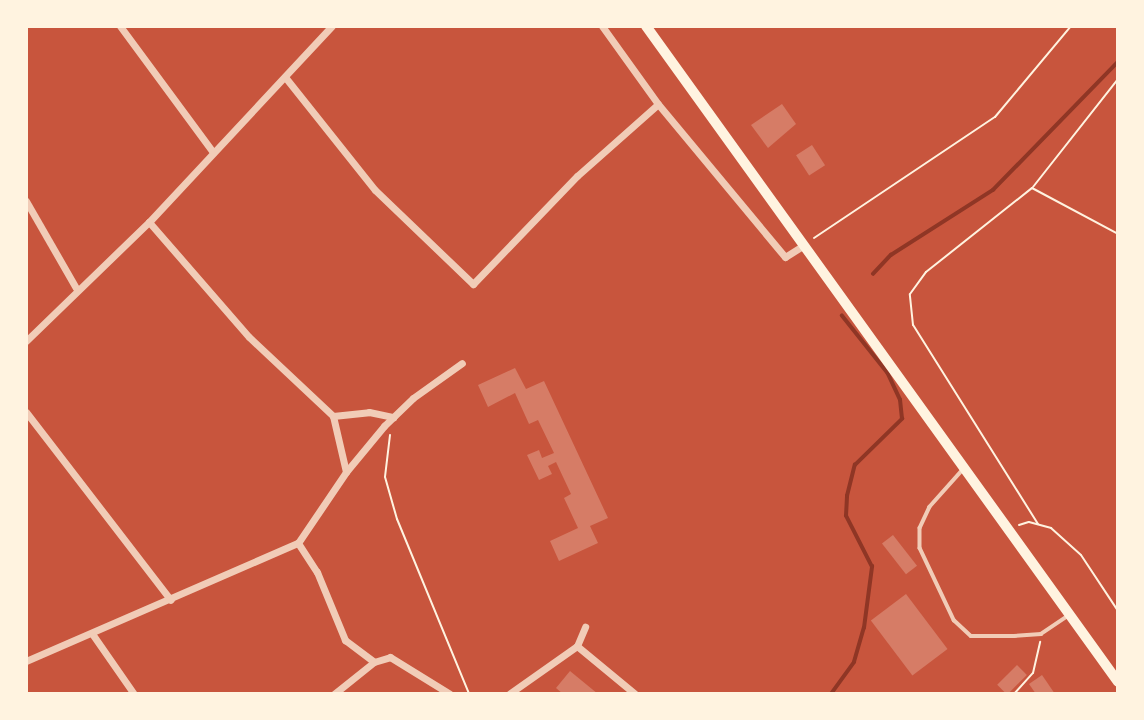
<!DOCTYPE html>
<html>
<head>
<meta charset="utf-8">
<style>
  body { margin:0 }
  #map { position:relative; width:1144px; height:720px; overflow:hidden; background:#c8553d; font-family:"Golos Text",sans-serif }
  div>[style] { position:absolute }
  .stream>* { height:3.5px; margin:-1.75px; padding:0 1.75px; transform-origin:1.75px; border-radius:1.75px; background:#8f3625 }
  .building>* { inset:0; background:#d67c66; transform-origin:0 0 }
  .path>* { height:2px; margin:-1px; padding:0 1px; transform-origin:1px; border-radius:1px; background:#fff3e0 }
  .service>* { height:3.5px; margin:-1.75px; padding:0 1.75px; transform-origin:1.75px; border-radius:1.75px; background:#f1ccb7 }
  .minor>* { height:7px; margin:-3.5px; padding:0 3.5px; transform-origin:3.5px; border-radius:3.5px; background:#f1ccb7 }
  .trunk>* { height:10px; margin:-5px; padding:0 5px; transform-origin:5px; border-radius:5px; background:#fff3e0 }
  span { translate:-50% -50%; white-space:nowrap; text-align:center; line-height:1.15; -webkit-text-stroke:7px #fff3e0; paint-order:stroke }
  .frame { position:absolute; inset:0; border:28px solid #fff3e0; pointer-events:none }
</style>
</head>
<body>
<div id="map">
  <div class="stream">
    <div style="left:873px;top:274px;width:26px;rotate:-47deg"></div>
    <div style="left:891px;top:255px;width:121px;rotate:-32.5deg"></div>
    <div style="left:993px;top:190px;width:179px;rotate:-45.7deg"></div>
    <div style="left:831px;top:694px;width:39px;rotate:-54deg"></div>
    <div style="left:854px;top:662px;width:35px;rotate:-74deg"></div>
    <div style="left:864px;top:628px;width:62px;rotate:-82.5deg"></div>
    <div style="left:872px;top:567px;width:57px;rotate:-117deg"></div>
    <div style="left:846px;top:516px;width:20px;rotate:-87deg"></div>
    <div style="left:847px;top:496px;width:32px;rotate:-76deg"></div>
    <div style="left:855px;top:465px;width:66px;rotate:-44.4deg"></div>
    <div style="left:902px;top:419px;width:19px;rotate:-96deg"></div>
    <div style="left:900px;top:400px;width:29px;rotate:-115deg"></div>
    <div style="left:888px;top:374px;width:74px;rotate:-128.4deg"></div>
  </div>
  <div class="building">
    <div style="clip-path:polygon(782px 104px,796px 124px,768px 148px,751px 125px)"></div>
    <div style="left:812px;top:145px;width:24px;height:19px;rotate:57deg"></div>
    <div style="clip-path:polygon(515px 368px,526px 389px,544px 381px,608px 518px,590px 526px,598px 543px,559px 561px,550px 541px,578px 528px,564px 498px,571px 494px,556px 462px,548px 466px,552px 474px,539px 480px,527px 455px,539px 450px,542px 458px,554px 453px,538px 420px,529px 424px,515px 393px,488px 407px,478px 385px)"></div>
    <div style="left:893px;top:535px;width:39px;height:14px;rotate:52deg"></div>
    <div style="left:906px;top:594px;width:69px;height:44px;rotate:53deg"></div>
    <div style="left:1017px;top:665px;width:14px;height:28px;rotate:45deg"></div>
    <div style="clip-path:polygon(570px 671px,598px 694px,563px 694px,556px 688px)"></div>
    <div style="clip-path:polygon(1042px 675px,1055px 694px,1036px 694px,1029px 684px)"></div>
  </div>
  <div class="path">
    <div style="left:1033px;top:187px;width:137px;rotate:-51.8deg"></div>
    <div style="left:814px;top:238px;width:218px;rotate:-33.8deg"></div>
    <div style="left:995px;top:117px;width:119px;rotate:-50.1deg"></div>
    <div style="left:390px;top:435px;width:42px;rotate:96.8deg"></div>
    <div style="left:385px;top:477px;width:44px;rotate:74.1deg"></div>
    <div style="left:397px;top:519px;width:189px;rotate:67.6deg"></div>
    <div style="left:1038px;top:524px;width:235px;rotate:-122.1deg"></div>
    <div style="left:913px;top:325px;width:31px;rotate:-96deg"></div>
    <div style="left:910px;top:294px;width:27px;rotate:-54deg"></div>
    <div style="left:926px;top:272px;width:135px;rotate:-38.4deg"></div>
    <div style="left:1032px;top:188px;width:98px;rotate:28.1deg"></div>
    <div style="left:1019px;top:525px;width:10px;rotate:-17deg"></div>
    <div style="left:1029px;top:522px;width:23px;rotate:15deg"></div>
    <div style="left:1051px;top:528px;width:40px;rotate:42deg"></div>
    <div style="left:1081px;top:555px;width:67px;rotate:56.5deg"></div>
    <div style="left:1014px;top:694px;width:28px;rotate:-48deg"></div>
    <div style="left:1033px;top:673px;width:32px;rotate:-77deg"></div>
  </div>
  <div class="service">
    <div style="left:963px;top:470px;width:50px;rotate:131.7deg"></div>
    <div style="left:930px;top:507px;width:23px;rotate:115deg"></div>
    <div style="left:920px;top:528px;width:20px;rotate:90deg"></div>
    <div style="left:920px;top:548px;width:80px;rotate:64.7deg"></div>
    <div style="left:954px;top:620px;width:23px;rotate:43deg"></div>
    <div style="left:971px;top:636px;width:43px"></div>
    <div style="left:1014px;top:636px;width:27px;rotate:-4deg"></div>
    <div style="left:1041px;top:634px;width:34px;rotate:-34deg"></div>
  </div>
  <div class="minor">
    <div style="left:120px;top:26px;width:157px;rotate:53.6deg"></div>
    <div style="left:602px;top:26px;width:96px;rotate:54.3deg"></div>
    <div style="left:658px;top:104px;width:199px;rotate:50.3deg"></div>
    <div style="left:785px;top:257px;width:22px;rotate:-32deg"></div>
    <div style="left:285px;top:77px;width:144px;rotate:51.5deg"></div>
    <div style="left:375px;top:190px;width:136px;rotate:43.8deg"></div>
    <div style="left:473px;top:284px;width:150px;rotate:-46.1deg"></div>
    <div style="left:577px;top:176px;width:108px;rotate:-41.6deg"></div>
    <div style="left:26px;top:201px;width:100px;rotate:60.1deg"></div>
    <div style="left:149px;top:222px;width:152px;rotate:49deg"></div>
    <div style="left:249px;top:337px;width:115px;rotate:43.2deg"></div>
    <div style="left:333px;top:416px;width:57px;rotate:76.9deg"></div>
    <div style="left:26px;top:341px;width:171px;rotate:-44.1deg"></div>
    <div style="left:149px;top:222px;width:268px;rotate:-47deg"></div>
    <div style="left:26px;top:412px;width:237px;rotate:52.4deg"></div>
    <div style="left:333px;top:416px;width:36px;rotate:-6deg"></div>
    <div style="left:369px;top:412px;width:25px;rotate:12deg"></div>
    <div style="left:298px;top:543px;width:35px;rotate:57deg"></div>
    <div style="left:317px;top:572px;width:74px;rotate:67.6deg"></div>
    <div style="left:345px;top:640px;width:36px;rotate:37deg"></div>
    <div style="left:93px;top:635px;width:72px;rotate:55.2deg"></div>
    <div style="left:577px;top:646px;width:75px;rotate:39.6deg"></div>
    <div style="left:26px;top:661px;width:296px;rotate:-23.5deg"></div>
    <div style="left:298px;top:543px;width:86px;rotate:-55.9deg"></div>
    <div style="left:346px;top:472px;width:60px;rotate:-50.4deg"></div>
    <div style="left:384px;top:426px;width:40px;rotate:-44deg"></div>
    <div style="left:413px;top:398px;width:60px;rotate:-35.5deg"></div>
    <div style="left:334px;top:694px;width:51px;rotate:-38.7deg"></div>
    <div style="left:374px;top:662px;width:17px;rotate:-17deg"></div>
    <div style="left:390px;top:657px;width:70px;rotate:31.7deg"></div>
    <div style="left:509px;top:694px;width:83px;rotate:-35.2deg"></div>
    <div style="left:577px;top:646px;width:21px;rotate:-67deg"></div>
  </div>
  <div class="trunk">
    <div style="left:646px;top:26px;width:808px;rotate:54.26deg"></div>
  </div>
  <div class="frame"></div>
</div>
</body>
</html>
